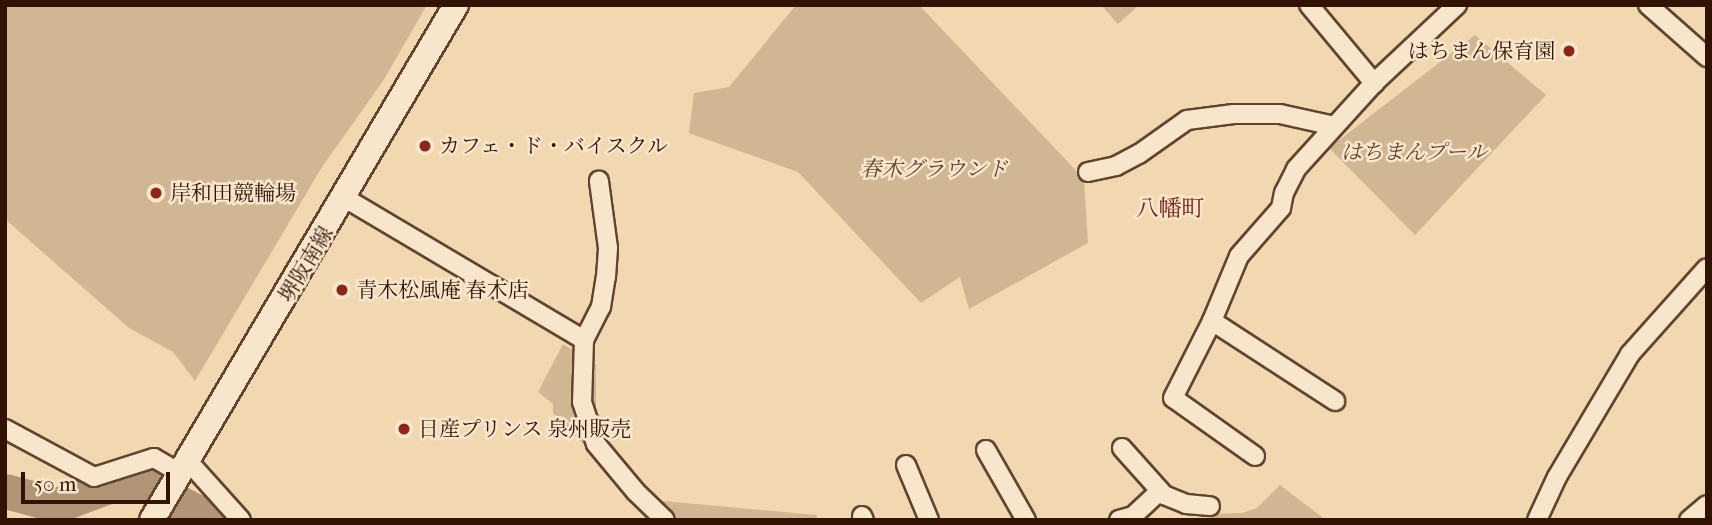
<!DOCTYPE html>
<html>
<head>
<meta charset="utf-8">
<style>
  body { margin:0 }
  #map { position:relative; width:1712px; height:525px; overflow:hidden; background:#f2d8b1; font-family:"IM FELL French Canon","Noto Serif JP",serif }
  div>[style] { position:absolute }
  .green>* { inset:0; background:#d1b693 }
  .river>* { height:35px; margin:-17.5px; padding:0 17.5px; transform-origin:17.5px; border-radius:17.5px; background:#b19576 }
  .roads { filter:drop-shadow(2px 0 #62442e) drop-shadow(-2px 0 #62442e) drop-shadow(0 2px #62442e) drop-shadow(0 -2px #62442e) }
  .street>* { height:18px; margin:-9px; padding:0 9px; transform-origin:9px; border-radius:9px; background:#f7e6cc }
  .secondary>* { height:24px; margin:-12px; padding:0 12px; transform-origin:12px; border-radius:12px; background:#f7e6cc }
  .dots>* { width:19px; height:19px; translate:-50% -50%; box-sizing:border-box; border:4px solid #f7e6cc; border-radius:50% }
  span { translate:-50% -50%; white-space:nowrap; text-align:center; line-height:1.15; -webkit-text-stroke:5px #f7e6cc; paint-order:stroke }
  .poi-label { font-size:21px; color:#321202 }
  .right { translate:-100% -50%; text-align:right }
  .left { translate:0 -50%; text-align:left }
  .park-label { font-size:21px; color:#62432e; font-style:italic }
  .street-label { font-size:21px; color:#321202 }
  .neighbourhood-label { font-size:23px; color:#7a1f14 }
  .frame { position:absolute; inset:0; border:7px solid #321202; pointer-events:none }
  .scale { position:absolute; left:21px; top:472px; width:149px; height:32px; box-sizing:border-box; border:4px solid #321202; border-top:0; padding-left:9px; font-size:21px; line-height:24px; white-space:nowrap; color:#321202; -webkit-text-stroke:5px #f7e6cc; paint-order:stroke }
</style>
</head>
<body>
<div id="map">
  <div class="green">
    <div style="clip-path:polygon(5px 5px,427px 5px,383px 81px,322px 167px,195px 381px,173px 352px,129px 328px,5px 219px)"></div>
    <div style="clip-path:polygon(796px 5px,919px 5px,1084px 179px,1088px 243px,969px 309px,960px 277px,921px 303px,798px 172px,689px 133px,694px 93px,729px 87px)"></div>
    <div style="clip-path:polygon(1101px 5px,1139px 5px,1118px 24px)"></div>
    <div style="clip-path:polygon(1475px 35px,1546px 95px,1415px 235px,1329px 148px)"></div>
    <div style="clip-path:polygon(563px 344px,596px 365px,596px 433px,583px 444px,553px 413px,553px 404px,538px 392px)"></div>
    <div style="clip-path:polygon(1280px 485px,1326px 520px,1207px 520px,1207px 514px,1242px 513px,1257px 508px)"></div>
    <div style="clip-path:polygon(652px 500px,816px 515px,818px 520px,673px 520px)"></div>
  </div>
  <div class="river">
    <div style="left:5px;top:491px;width:55px;rotate:14.8deg"></div>
    <div style="left:58px;top:505px;width:65px;rotate:-20.7deg"></div>
    <div style="left:119px;top:482px;width:24px;rotate:5deg"></div>
    <div style="left:143px;top:484px;width:61px;rotate:27.4deg"></div>
    <div style="left:197px;top:512px;width:12px;rotate:42deg"></div>
  </div>
  <div class="roads">
    <div class="street">
      <div style="left:1309px;top:5px;width:102px;rotate:50.2deg"></div>
      <div style="left:1648px;top:5px;width:79px;rotate:41.4deg"></div>
      <div style="left:1088px;top:172px;width:29px;rotate:-12deg"></div>
      <div style="left:1116px;top:166px;width:26px;rotate:-28deg"></div>
      <div style="left:1139px;top:154px;width:59px;rotate:-35.3deg"></div>
      <div style="left:1187px;top:120px;width:47px;rotate:-7.3deg"></div>
      <div style="left:1234px;top:114px;width:46px"></div>
      <div style="left:1280px;top:114px;width:55px;rotate:12.5deg"></div>
      <div style="left:345px;top:198px;width:278px;rotate:30.7deg"></div>
      <div style="left:584px;top:340px;width:62px;rotate:91.8deg"></div>
      <div style="left:582px;top:402px;width:44px;rotate:71.6deg"></div>
      <div style="left:596px;top:444px;width:62px;rotate:50.2deg"></div>
      <div style="left:636px;top:492px;width:40px;rotate:44deg"></div>
      <div style="left:1212px;top:321px;width:147px;rotate:33deg"></div>
      <div style="left:584px;top:340px;width:37px;rotate:-63deg"></div>
      <div style="left:601px;top:307px;width:30px;rotate:-81deg"></div>
      <div style="left:606px;top:277px;width:29px;rotate:-86deg"></div>
      <div style="left:608px;top:248px;width:68px;rotate:-97.7deg"></div>
      <div style="left:5px;top:429px;width:101px;rotate:28.3deg"></div>
      <div style="left:94px;top:477px;width:63px;rotate:-17.6deg"></div>
      <div style="left:154px;top:458px;width:30px;rotate:30deg"></div>
      <div style="left:1122px;top:448px;width:63px;rotate:48.2deg"></div>
      <div style="left:1164px;top:495px;width:24px;rotate:22deg"></div>
      <div style="left:1186px;top:504px;width:24px;rotate:5deg"></div>
      <div style="left:986px;top:450px;width:81px;rotate:60.3deg"></div>
      <div style="left:1255px;top:456px;width:100px;rotate:-144.7deg"></div>
      <div style="left:1173px;top:398px;width:86px;rotate:-63.1deg"></div>
      <div style="left:1212px;top:321px;width:70px;rotate:-67.4deg"></div>
      <div style="left:1239px;top:256px;width:64px;rotate:-48.8deg"></div>
      <div style="left:1281px;top:208px;width:15px;rotate:-79deg"></div>
      <div style="left:1284px;top:193px;width:27px;rotate:-63deg"></div>
      <div style="left:1296px;top:169px;width:116px;rotate:-47.8deg"></div>
      <div style="left:1374px;top:83px;width:114px;rotate:-43.2deg"></div>
      <div style="left:188px;top:461px;width:79px;rotate:48.1deg"></div>
      <div style="left:906px;top:465px;width:60px;rotate:67.3deg"></div>
      <div style="left:862px;top:516px;width:4px;rotate:63deg"></div>
      <div style="left:1119px;top:520px;width:15px;rotate:-16deg"></div>
      <div style="left:1133px;top:516px;width:37px;rotate:-43deg"></div>
      <div style="left:1537px;top:520px;width:47px;rotate:-65.1deg"></div>
      <div style="left:1557px;top:477px;width:143px;rotate:-59.3deg"></div>
      <div style="left:1630px;top:354px;width:115px;rotate:-48.2deg"></div>
      <div style="left:1689px;top:520px;width:23px;rotate:-40deg"></div>
    </div>
    <div class="secondary">
      <div style="left:152px;top:520px;width:598px;rotate:-59.45deg"></div>
    </div>
  </div>
  <div class="dots">
    <div style="left:1569px;top:51px;background:#8f2418"></div>
    <div style="left:425px;top:146px;background:#8f2418"></div>
    <div style="left:156px;top:193px;background:#8f2418"></div>
    <div style="left:342px;top:290px;background:#8f2418"></div>
    <div style="left:404px;top:429px;background:#8f2418"></div>
  </div>
  <div class="poi-label">
    <span class="right" style="left:1555px;top:51px">はちまん保育園</span>
    <span class="left" style="left:439px;top:146px">カフェ・ド・バイスクル</span>
    <span class="left" style="left:170px;top:193px">岸和田競輪場</span>
    <span class="left" style="left:356px;top:290px">青木松風庵 春木店</span>
    <span class="left" style="left:418px;top:429px">日産プリンス 泉州販売</span>
  </div>
  <div class="park-label">
    <span style="left:1414px;top:152px">はちまんプール</span>
    <span style="left:934px;top:169px">春木グラウンド</span>
  </div>
  <div class="street-label">
    <span style="left:306px;top:264px;rotate:-59deg">堺阪南線</span>
  </div>
  <div class="neighbourhood-label">
    <span style="left:1170px;top:209px">八幡町</span>
  </div>
  <div class="frame"></div>
  <div class="scale">50 m</div>
</div>
</body>
</html>
